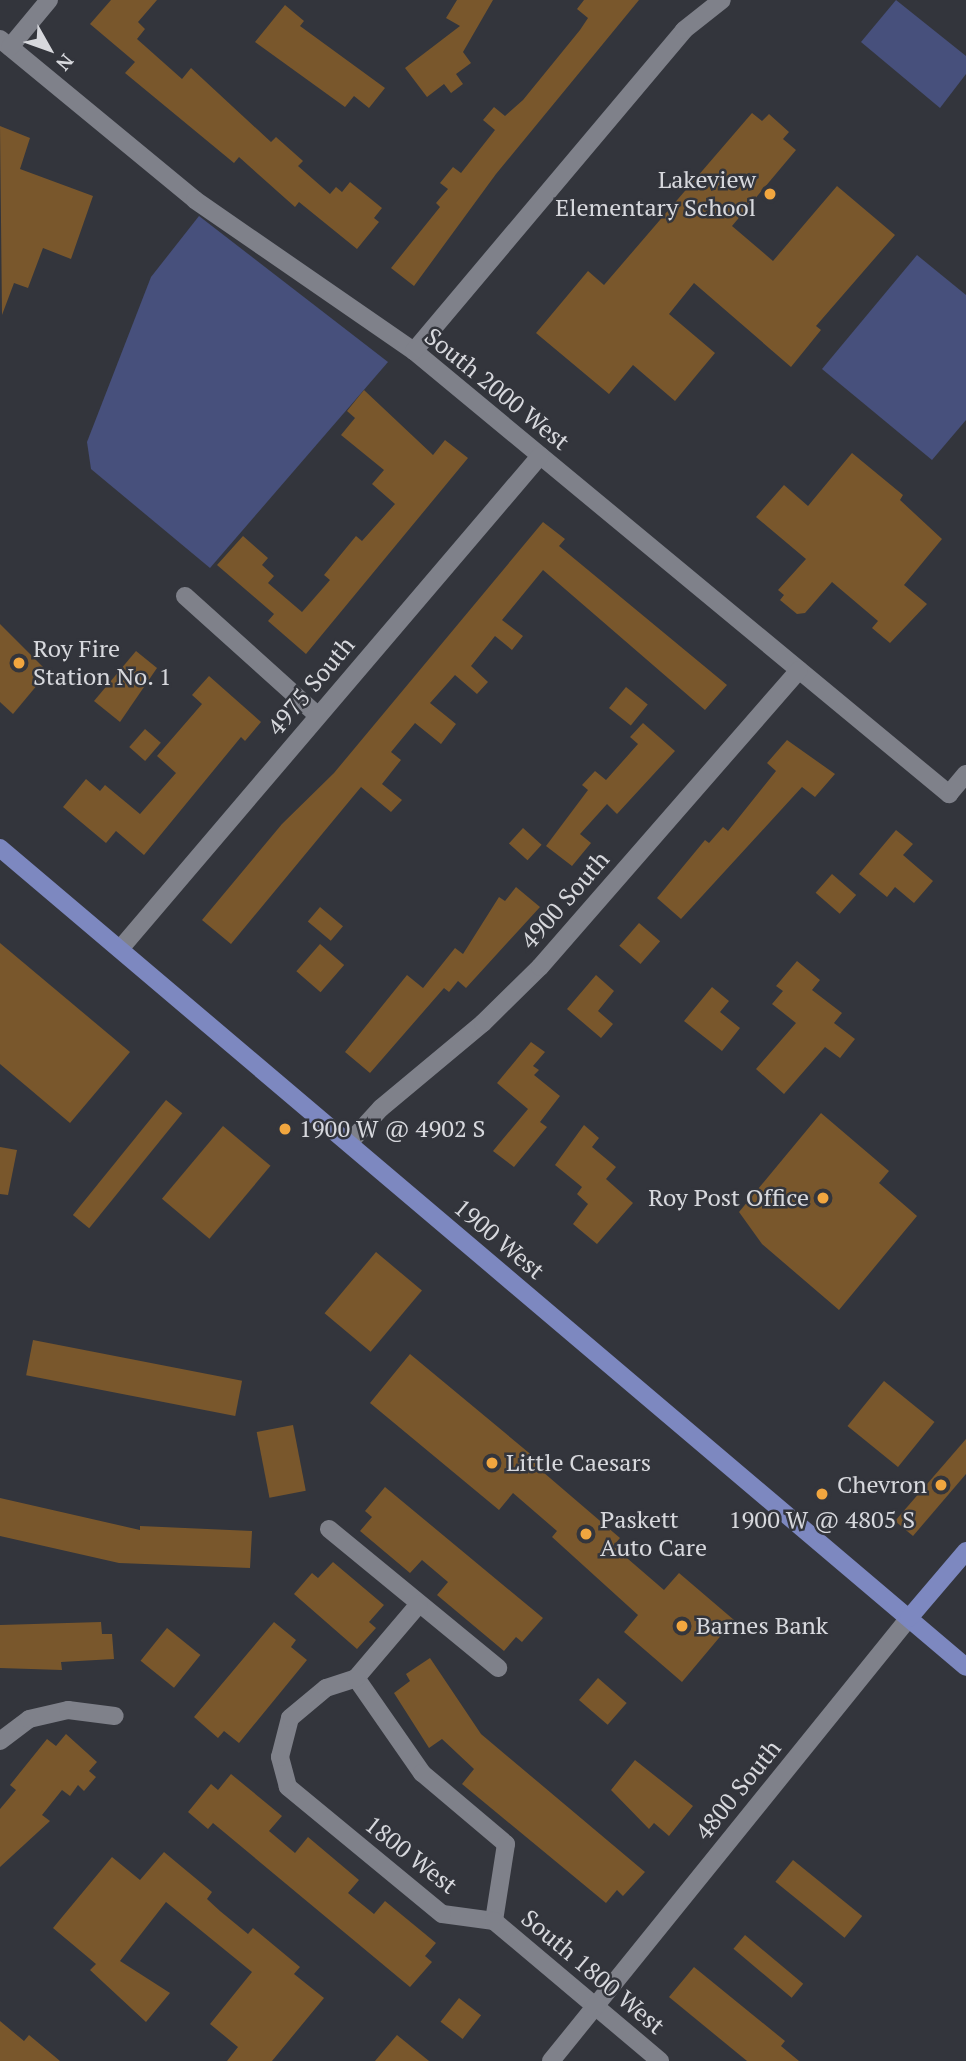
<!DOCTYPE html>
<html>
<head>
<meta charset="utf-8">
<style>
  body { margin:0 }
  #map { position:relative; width:966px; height:2061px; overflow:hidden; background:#33353c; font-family:"PT Serif",serif }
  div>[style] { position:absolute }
  .green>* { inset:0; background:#47507c }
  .building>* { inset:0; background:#79572c; transform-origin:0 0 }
  .minor>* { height:18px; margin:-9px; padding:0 9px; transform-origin:9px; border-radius:9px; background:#7f818a }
  .major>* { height:18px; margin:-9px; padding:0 9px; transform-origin:9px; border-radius:9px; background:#7d88c0 }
  .dots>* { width:19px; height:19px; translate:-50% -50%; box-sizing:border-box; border:4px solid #33353c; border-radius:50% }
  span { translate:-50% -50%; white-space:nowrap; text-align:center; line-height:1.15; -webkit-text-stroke:5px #33353c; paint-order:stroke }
  .poi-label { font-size:24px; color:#d7d8dd }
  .right { translate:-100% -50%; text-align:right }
  .left { translate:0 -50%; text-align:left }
  .street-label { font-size:24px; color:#d7d8dd }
  .north { position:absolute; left:14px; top:14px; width:70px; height:70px; -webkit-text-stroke:5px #33353c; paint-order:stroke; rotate:130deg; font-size:19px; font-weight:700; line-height:28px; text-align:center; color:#d7d8dd }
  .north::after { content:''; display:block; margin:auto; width:24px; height:32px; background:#d7d8dd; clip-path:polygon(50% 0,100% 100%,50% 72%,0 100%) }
</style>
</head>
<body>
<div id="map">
  <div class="green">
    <div style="clip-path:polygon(896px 0,966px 56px,966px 74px,940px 108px,861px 42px)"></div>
    <div style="clip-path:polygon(199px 216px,388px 362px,210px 568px,91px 469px,87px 442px,151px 277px)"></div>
    <div style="clip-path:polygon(917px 255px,966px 295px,966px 420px,932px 460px,822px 369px)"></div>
  </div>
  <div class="building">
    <div style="clip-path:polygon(111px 0,157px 0,138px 22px,145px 29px,137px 39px,182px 79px,191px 68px,271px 142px,276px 137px,303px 161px,298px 166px,330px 194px,336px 187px,342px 192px,350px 182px,382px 208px,374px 218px,379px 222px,357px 249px,299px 202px,295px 207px,239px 157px,234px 163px,125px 73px,135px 62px,90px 24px)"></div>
    <div style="clip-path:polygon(457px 0,493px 0,463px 52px,471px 63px,456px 74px,463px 84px,451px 93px,444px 84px,427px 97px,405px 68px,460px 26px,446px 18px)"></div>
    <div style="clip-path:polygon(584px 0,639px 0,496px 174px,414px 286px,391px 268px,440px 207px,436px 203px,448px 189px,440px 183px,453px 167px,461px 173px,495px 130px,483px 120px,494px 107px,505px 116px,523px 100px,580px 30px,588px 18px,577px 9px)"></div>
    <div style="clip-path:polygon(285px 5px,304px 21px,300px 26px,385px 88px,369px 108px,354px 96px,345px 107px,255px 42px)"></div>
    <div style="clip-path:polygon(752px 113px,762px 121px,769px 114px,789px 132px,783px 139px,796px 150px,732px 226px,773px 261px,837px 186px,895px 235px,816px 326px,821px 330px,791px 367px,694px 283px,669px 314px,715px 353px,675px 401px,633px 365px,609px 394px,536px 333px,588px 271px,604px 285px)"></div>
    <div style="clip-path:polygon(0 126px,30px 138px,20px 169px,93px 196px,71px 259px,43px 248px,28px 288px,14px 283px,2px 315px)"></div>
    <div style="clip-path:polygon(364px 390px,433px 455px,445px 440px,468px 458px,306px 654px,268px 621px,274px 614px,217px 565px,243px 536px,268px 558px,262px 565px,274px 576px,268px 583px,302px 612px,330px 580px,324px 575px,356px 536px,362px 541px,395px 504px,372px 484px,384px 470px,341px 435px,355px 418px,347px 411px)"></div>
    <div style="clip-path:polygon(852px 453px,903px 495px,900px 500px,942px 539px,904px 585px,927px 604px,890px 643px,872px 628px,878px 621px,832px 582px,805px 613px,797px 614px,780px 600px,784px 595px,778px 590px,806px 559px,756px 517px,784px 485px,808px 506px)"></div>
    <div style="clip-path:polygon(543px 522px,565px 539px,559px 546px,727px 685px,705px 710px,543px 570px,502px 620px,523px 636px,512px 650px,495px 636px,471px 666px,488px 682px,477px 694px,455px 675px,430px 703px,456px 724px,441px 744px,415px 723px,391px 752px,401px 760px,382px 784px,402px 800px,391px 812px,361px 787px,231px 944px,202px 920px,282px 824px,334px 773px)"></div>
    <div style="clip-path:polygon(0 624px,48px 672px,13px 714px,0 702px)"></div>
    <div style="clip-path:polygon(136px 651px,157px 668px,120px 722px,94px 701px)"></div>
    <div style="clip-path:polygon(209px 676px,261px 722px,245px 741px,241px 737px,144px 855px,116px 831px,106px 843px,63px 807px,86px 779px,100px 791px,105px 785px,140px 814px,176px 773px,157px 756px,202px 704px,192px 695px)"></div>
    <div style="left:626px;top:687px;width:28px;height:27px;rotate:39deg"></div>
    <div style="clip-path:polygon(643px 723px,675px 751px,617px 814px,607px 804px,580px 834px,591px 843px,572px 866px,546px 846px,588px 790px,582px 785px,595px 771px,606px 780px,638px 744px,630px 737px)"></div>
    <div style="left:145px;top:729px;width:21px;height:24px;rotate:41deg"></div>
    <div style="clip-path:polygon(787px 740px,835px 774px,815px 797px,802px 787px,681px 919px,657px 898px,705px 840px,709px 843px,723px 827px,728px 831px,776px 771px,767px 763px)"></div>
    <div style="left:523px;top:828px;width:25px;height:21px;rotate:42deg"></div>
    <div style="clip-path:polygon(896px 830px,913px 844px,903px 855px,933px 881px,914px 903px,895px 887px,887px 897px,859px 874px)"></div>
    <div style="left:832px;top:874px;width:32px;height:25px;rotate:41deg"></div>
    <div style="clip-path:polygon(516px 887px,540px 907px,466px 988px,458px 981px,449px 992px,444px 988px,370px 1073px,345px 1052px,407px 975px,423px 988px,455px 948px,463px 954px,499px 897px,505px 901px)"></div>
    <div style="left:320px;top:907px;width:30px;height:19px;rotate:40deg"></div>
    <div style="left:639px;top:923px;width:28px;height:30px;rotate:41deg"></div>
    <div style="clip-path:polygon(0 943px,130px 1052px,70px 1123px,0 1064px)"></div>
    <div style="left:320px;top:944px;width:32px;height:36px;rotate:41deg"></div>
    <div style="clip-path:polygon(797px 961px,820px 980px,812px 990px,842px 1013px,834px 1023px,855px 1039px,840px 1058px,825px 1047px,784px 1094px,756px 1069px,796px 1023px,772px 1004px,783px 991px,776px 986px)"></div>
    <div style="clip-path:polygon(596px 975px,614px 991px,598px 1011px,613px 1024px,601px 1038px,567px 1009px)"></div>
    <div style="clip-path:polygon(712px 987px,729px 1001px,720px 1012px,740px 1028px,722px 1051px,684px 1021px)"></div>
    <div style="clip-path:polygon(531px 1042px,545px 1052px,533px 1066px,539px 1070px,534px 1075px,560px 1096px,540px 1122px,547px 1127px,514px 1167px,493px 1151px,528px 1109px,497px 1083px)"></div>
    <div style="left:166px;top:1100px;width:21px;height:148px;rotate:39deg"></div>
    <div style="clip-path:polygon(821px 1113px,889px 1171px,879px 1183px,917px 1216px,839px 1310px,762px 1244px,739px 1212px)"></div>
    <div style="clip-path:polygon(584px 1125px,599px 1138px,592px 1147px,616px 1167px,606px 1179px,633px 1203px,597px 1244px,573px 1224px,588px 1204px,577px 1194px,582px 1187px,555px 1165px)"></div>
    <div style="left:223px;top:1126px;width:62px;height:95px;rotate:40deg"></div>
    <div style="clip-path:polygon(0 1147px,17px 1150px,8px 1195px,0 1194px)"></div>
    <div style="left:376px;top:1252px;width:60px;height:80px;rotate:40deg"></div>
    <div style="left:33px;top:1340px;width:213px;height:36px;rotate:11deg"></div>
    <div style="clip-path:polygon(410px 1354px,540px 1462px,536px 1466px,620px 1538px,613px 1546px,664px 1590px,679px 1573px,734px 1620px,682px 1682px,624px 1632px,638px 1615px,552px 1537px,557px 1531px,513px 1493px,499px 1510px,370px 1403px)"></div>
    <div style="left:884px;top:1381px;width:65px;height:58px;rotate:39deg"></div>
    <div style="left:293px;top:1425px;width:67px;height:37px;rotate:79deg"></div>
    <div style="clip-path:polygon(966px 1439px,966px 1474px,913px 1536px,895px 1521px)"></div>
    <div style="clip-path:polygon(385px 1487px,543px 1618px,522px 1642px,516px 1637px,504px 1651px,437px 1595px,448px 1582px,422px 1560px,410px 1573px,360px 1531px,372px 1517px,365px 1511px)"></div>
    <div style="clip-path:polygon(0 1498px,140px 1530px,140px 1526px,252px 1531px,250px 1568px,119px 1563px,0 1536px)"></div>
    <div style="clip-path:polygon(333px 1562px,384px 1605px,369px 1622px,376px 1628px,357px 1649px,294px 1594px,312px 1573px,318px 1578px)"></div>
    <div style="clip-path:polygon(101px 1622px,102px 1634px,112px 1634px,114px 1659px,61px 1662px,62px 1670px,0 1668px,0 1625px)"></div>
    <div style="clip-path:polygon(274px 1622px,296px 1640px,291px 1647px,307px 1660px,239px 1743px,224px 1731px,218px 1738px,194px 1717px)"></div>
    <div style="left:167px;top:1628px;width:43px;height:42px;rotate:39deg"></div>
    <div style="clip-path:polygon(430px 1658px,481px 1734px,645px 1872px,623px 1896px,617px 1890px,606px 1903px,462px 1784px,474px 1769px,442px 1739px,429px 1748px,394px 1693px,410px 1681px,406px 1674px)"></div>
    <div style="left:598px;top:1678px;width:38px;height:29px;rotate:41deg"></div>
    <div style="clip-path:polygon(66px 1734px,97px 1762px,89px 1771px,96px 1777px,84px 1791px,78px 1785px,70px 1796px,62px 1790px,42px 1815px,50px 1821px,0 1867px,0 1809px,16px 1790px,10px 1785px,47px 1739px,56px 1746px)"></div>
    <div style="clip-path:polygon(635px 1760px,693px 1806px,669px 1836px,654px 1823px,649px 1829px,611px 1790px)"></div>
    <div style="clip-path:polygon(231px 1774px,282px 1816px,269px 1831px,295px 1853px,308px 1837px,359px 1880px,348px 1893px,374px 1914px,385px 1901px,436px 1943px,425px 1956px,432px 1962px,410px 1987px,213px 1823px,208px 1829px,188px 1812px,211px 1784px,218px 1790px)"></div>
    <div style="clip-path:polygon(164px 1852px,212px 1892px,207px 1899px,220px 1911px,248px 1934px,253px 1928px,300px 1967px,294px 1974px,324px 1998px,272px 2061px,227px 2061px,238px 2047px,210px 2024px,252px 1972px,166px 1902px,120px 1961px,170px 1993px,146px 2022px,90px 1970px,96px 1964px,53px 1928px,112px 1857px,140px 1880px)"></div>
    <div style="left:793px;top:1860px;width:89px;height:28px;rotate:39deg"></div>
    <div style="left:745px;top:1935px;width:76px;height:18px;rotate:40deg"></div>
    <div style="clip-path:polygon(694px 1967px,785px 2041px,781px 2046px,799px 2061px,747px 2061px,669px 1997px)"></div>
    <div style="left:459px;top:1998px;width:28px;height:30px;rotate:38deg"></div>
    <div style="clip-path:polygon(0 2021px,24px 2041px,29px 2035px,60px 2061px,0 2061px)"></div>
    <div style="clip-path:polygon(397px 2035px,429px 2061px,375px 2061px)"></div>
  </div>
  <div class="minor">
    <div style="left:0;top:39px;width:253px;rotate:39.5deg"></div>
    <div style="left:195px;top:200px;width:266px;rotate:34.6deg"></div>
    <div style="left:414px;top:351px;width:695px;rotate:39.63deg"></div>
    <div style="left:949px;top:794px;width:26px;rotate:-50deg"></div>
    <div style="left:10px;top:47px;width:61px;rotate:-50.3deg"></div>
    <div style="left:414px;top:351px;width:419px;rotate:-49.9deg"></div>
    <div style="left:684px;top:30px;width:48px;rotate:-38.3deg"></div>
    <div style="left:185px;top:596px;width:178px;rotate:42deg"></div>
    <div style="left:120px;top:949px;width:648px;rotate:-49.57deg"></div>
    <div style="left:349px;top:1143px;width:47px;rotate:-47.6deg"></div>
    <div style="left:381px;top:1108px;width:133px;rotate:-39.8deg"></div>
    <div style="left:483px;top:1023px;width:80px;rotate:-44.5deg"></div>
    <div style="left:540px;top:967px;width:394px;rotate:-48.9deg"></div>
    <div style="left:329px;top:1529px;width:219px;rotate:39.4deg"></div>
    <div style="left:356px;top:1678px;width:116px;rotate:55.2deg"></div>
    <div style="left:422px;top:1773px;width:110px;rotate:40.2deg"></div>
    <div style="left:506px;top:1844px;width:78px;rotate:98.9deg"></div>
    <div style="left:494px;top:1921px;width:52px;rotate:-172.3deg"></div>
    <div style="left:442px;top:1914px;width:200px;rotate:-140.5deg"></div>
    <div style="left:288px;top:1787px;width:31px;rotate:-105deg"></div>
    <div style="left:280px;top:1757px;width:40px;rotate:-75.6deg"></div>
    <div style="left:290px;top:1718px;width:47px;rotate:-39.8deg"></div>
    <div style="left:326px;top:1688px;width:32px;rotate:-18deg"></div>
    <div style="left:356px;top:1678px;width:97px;rotate:-49.6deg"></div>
    <div style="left:0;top:1741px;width:36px;rotate:-37deg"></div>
    <div style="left:29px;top:1719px;width:40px;rotate:-13deg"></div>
    <div style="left:68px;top:1710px;width:47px;rotate:7.3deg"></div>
    <div style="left:494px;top:1921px;width:217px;rotate:40.1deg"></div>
    <div style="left:551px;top:2061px;width:570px;rotate:-51.06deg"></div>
  </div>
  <div class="major">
    <div style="left:0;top:848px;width:1266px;rotate:40.29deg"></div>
    <div style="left:909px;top:1618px;width:88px;rotate:-49.6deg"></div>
  </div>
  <div class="dots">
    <div style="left:770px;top:194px;background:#f1a63f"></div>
    <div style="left:19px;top:663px;background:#f1a63f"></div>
    <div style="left:285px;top:1129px;background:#f1a63f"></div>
    <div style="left:823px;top:1198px;background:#f1a63f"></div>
    <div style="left:492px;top:1463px;background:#f1a63f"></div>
    <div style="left:941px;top:1485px;background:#f1a63f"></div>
    <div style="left:822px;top:1494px;background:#f1a63f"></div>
    <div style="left:586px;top:1534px;background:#f1a63f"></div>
    <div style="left:682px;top:1626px;background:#f1a63f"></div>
  </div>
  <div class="poi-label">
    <span class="right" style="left:756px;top:194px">Lakeview<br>Elementary School</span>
    <span class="left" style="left:33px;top:663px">Roy Fire<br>Station No. 1</span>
    <span class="left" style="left:299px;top:1129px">1900 W @ 4902 S</span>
    <span class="right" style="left:809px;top:1198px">Roy Post Office</span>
    <span class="left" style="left:506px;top:1463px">Little Caesars</span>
    <span class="right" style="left:927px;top:1485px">Chevron</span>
    <span class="left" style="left:600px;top:1534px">Paskett<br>Auto Care</span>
    <span style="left:822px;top:1520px">1900 W @ 4805 S</span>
    <span class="left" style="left:696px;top:1626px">Barnes Bank</span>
  </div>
  <div class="street-label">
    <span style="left:497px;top:389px;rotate:39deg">South 2000 West</span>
    <span style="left:311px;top:686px;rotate:-50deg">4975 South</span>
    <span style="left:565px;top:900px;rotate:-49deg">4900 South</span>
    <span style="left:499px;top:1239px;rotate:40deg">1900 West</span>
    <span style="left:738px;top:1790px;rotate:-51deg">4800 South</span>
    <span style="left:411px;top:1855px;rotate:38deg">1800 West</span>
    <span style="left:593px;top:1972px;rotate:40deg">South 1800 West</span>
  </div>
  <div class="north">N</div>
</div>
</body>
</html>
